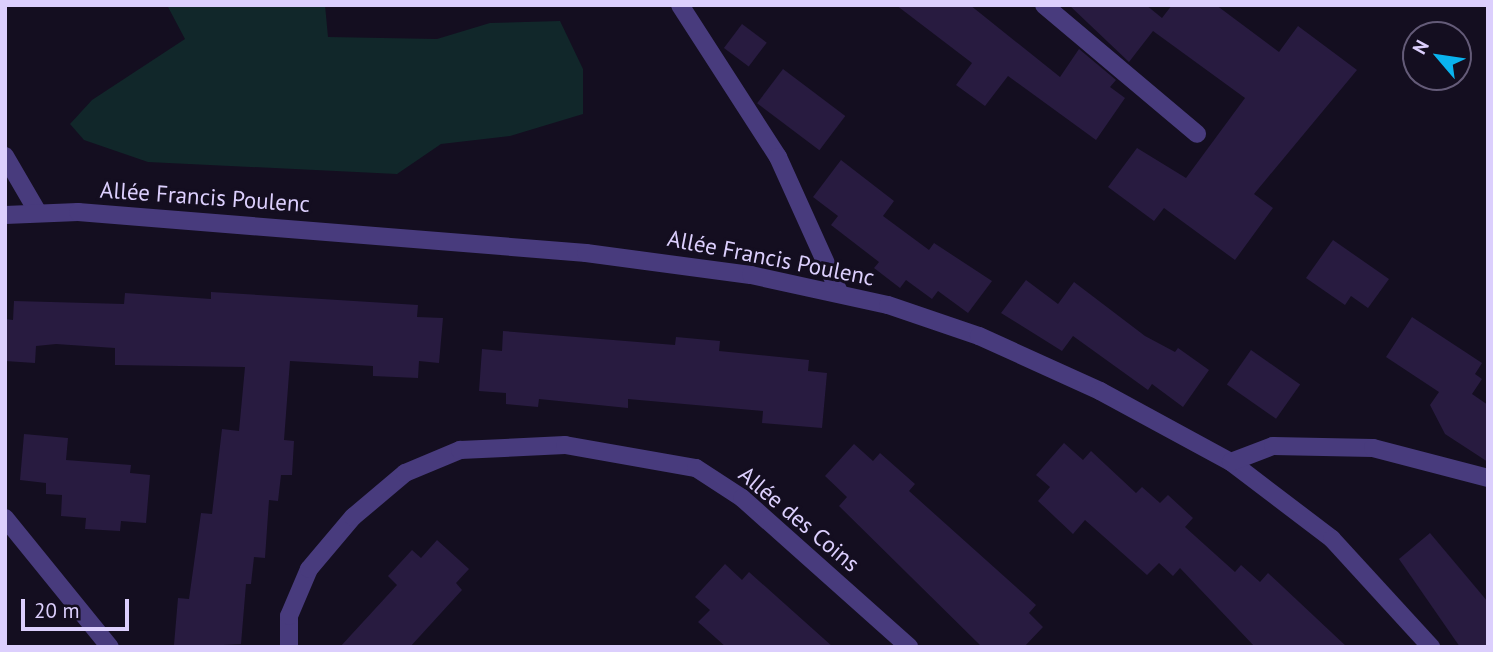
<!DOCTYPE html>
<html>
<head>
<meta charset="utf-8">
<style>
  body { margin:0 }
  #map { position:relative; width:1493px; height:652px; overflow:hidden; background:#140e20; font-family:"PT Sans",sans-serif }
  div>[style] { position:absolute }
  .green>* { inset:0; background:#11272a }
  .building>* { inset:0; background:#281b40; transform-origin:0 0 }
  .street>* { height:18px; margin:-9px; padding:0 9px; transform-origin:9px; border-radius:9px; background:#483b7d }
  span { translate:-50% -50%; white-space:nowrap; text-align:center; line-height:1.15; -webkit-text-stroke:6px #140e20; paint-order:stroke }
  .street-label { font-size:23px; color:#dccffd }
  .frame { position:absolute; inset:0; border:7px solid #dccffd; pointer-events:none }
  .north { position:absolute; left:1402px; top:21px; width:70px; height:70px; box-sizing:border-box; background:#140e20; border:2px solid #645b78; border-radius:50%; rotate:299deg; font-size:19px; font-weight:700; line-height:28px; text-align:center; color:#dccffd }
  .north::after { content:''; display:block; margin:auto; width:24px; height:32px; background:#0ab3ee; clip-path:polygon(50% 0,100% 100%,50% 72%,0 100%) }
  .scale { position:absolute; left:21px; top:599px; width:108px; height:32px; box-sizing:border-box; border:4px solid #dccffd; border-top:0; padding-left:9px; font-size:21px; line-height:24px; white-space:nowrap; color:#dccffd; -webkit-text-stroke:5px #140e20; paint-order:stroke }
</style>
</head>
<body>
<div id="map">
  <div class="green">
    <div style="clip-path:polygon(167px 5px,325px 5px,328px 37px,437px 39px,490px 23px,560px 21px,583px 69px,583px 114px,510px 136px,441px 144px,397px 174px,148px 162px,84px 140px,70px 124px,92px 100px,185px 39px)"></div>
  </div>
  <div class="building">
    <div style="clip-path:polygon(896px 5px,970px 5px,1060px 77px,1079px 49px,1116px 80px,1110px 87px,1125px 98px,1096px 140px,1008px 76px,985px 106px,956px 85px,972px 63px)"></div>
    <div style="clip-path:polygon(1069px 5px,1146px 5px,1162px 18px,1172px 5px,1216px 5px,1279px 52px,1298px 26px,1357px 70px,1254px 194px,1273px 208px,1235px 260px,1164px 208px,1154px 221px,1108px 187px,1137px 148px,1186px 178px,1245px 98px,1153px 31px,1129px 62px)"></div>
    <div style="left:742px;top:24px;width:31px;height:30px;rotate:37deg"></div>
    <div style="left:783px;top:69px;width:78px;height:43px;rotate:37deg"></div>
    <div style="clip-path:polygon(841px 160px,894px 201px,883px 216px,929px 250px,934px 243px,992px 281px,968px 313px,938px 291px,932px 299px,906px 280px,900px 288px,874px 268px,879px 262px,831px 225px,838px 216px,813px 197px)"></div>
    <div style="clip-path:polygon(1333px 240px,1389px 279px,1368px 308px,1351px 296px,1345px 305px,1306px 278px)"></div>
    <div style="clip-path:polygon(1026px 280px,1058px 304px,1074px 282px,1145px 336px,1175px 352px,1178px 348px,1209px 370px,1183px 407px,1152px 384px,1148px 390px,1073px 336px,1062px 351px,1001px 313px)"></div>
    <div style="clip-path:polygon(211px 292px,418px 305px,417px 317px,443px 318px,439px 363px,419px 361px,418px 378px,373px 376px,373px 366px,290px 361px,284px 440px,294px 441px,292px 475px,281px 475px,278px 501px,269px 500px,265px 558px,254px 557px,251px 584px,246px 584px,241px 644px,187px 647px,174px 645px,178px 598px,189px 599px,201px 513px,212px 514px,222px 429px,239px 431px,245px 367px,115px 365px,115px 348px,56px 344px,36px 346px,35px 363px,5px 361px,5px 319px,13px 320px,14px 301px,124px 304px,125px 293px,211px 299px)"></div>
    <div style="clip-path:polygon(1412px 317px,1482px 363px,1475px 374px,1482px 379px,1472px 394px,1488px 405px,1488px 462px,1445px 434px,1430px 405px,1439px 392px,1386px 357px)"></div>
    <div style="clip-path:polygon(503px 331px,675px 345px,676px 337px,720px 341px,719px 351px,809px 360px,808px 371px,827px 373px,822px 428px,762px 423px,763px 411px,628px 399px,628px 408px,539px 399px,538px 407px,506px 404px,506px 393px,479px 391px,482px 349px,502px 351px)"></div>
    <div style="left:1251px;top:350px;width:60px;height:42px;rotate:35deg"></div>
    <div style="clip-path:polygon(24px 434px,68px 438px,66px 460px,131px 465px,130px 473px,150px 475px,146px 523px,121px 521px,120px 531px,85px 529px,86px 518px,61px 516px,62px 495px,46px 494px,46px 483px,20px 480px)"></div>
    <div style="clip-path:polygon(1064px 443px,1083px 460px,1091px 451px,1136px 493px,1142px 487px,1160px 503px,1168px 495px,1193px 518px,1185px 527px,1235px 572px,1241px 565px,1260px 582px,1268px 573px,1347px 647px,1255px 647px,1180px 568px,1173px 576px,1159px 563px,1147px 575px,1085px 520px,1073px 534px,1038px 501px,1050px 487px,1036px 475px)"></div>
    <div style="clip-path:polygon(854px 444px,873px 461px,880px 453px,915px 484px,909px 491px,1036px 605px,1029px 613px,1043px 627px,1024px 647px,982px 647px,839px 506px,847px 497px,825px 476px)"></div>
    <div style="clip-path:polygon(1430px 533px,1488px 602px,1488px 647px,1460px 647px,1399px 559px)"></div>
    <div style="clip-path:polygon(437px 540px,469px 569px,456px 583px,462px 590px,410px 647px,340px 647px,397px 585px,388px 576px,412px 550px,421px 558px)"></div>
    <div style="clip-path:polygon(725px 564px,742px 580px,749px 572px,833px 647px,726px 647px,698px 622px,710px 610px,695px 597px)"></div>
  </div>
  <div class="street">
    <div style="left:680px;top:5px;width:181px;rotate:57.2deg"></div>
    <div style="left:778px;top:157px;width:148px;rotate:65.7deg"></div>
    <div style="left:1044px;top:5px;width:200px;rotate:40.1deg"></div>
    <div style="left:5px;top:156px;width:64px;rotate:59.8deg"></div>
    <div style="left:5px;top:215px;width:73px;rotate:-2.4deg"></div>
    <div style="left:78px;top:212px;width:510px;rotate:4.61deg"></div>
    <div style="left:586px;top:253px;width:166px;rotate:7.6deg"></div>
    <div style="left:751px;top:275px;width:140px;rotate:12.4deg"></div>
    <div style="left:888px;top:305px;width:96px;rotate:18.8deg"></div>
    <div style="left:979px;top:336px;width:133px;rotate:24.4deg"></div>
    <div style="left:1100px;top:391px;width:149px;rotate:28.5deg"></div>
    <div style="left:1231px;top:462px;width:127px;rotate:37.3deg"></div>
    <div style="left:1332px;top:539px;width:147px;rotate:47.5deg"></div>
    <div style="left:1231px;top:462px;width:45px;rotate:-20.9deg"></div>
    <div style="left:1273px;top:446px;width:100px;rotate:1.1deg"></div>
    <div style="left:1373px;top:448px;width:119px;rotate:14.6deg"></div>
    <div style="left:5px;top:518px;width:166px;rotate:50.9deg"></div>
    <div style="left:289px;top:647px;width:31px;rotate:-90deg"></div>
    <div style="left:289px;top:616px;width:51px;rotate:-66.9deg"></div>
    <div style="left:309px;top:569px;width:68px;rotate:-49.8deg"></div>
    <div style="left:353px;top:517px;width:68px;rotate:-40.2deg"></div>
    <div style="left:405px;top:473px;width:60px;rotate:-22.7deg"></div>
    <div style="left:460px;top:450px;width:105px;rotate:-2.7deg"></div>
    <div style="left:565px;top:445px;width:133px;rotate:10deg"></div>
    <div style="left:696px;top:468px;width:55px;rotate:33.1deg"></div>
    <div style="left:742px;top:498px;width:224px;rotate:41.7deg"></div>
  </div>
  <div class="street-label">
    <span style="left:205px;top:197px;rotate:4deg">Allée Francis Poulenc</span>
    <span style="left:771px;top:258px;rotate:11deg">Allée Francis Poulenc</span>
    <span style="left:799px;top:519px;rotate:40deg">Allée des Coins</span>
  </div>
  <div class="frame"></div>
  <div class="north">N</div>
  <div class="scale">20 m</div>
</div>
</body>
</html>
